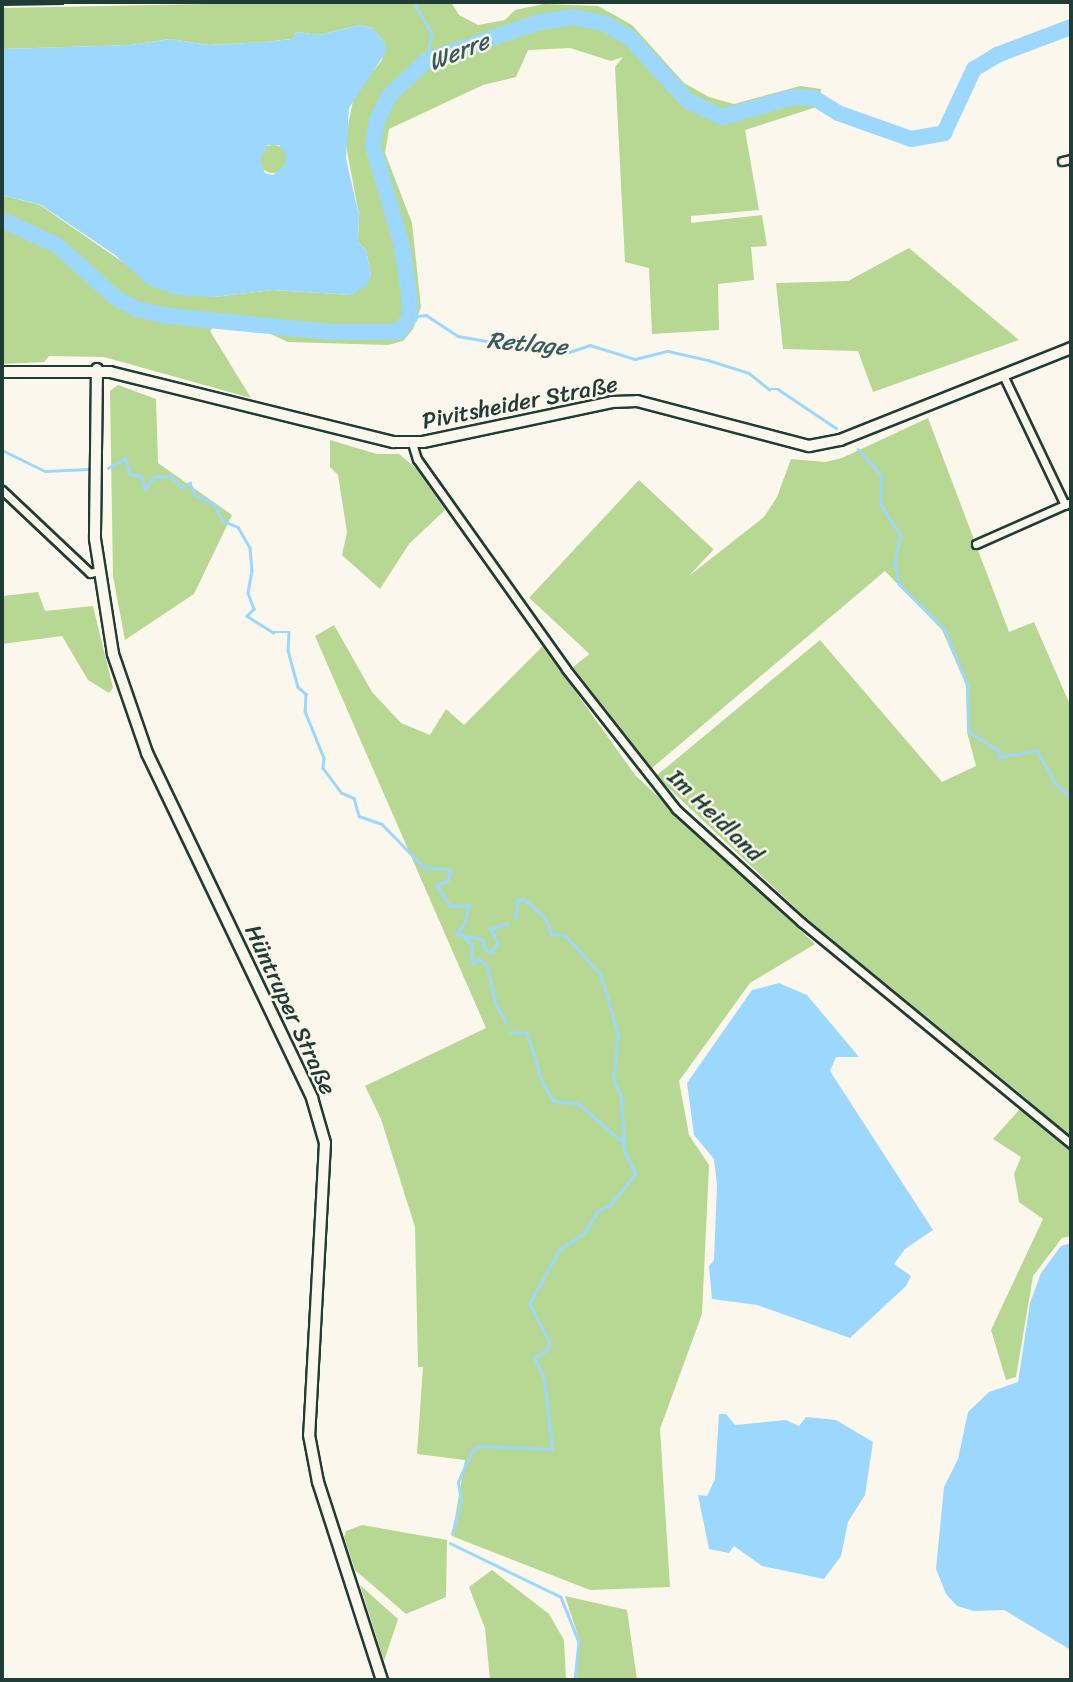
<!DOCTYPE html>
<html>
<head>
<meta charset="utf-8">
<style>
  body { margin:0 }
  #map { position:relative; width:1073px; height:1682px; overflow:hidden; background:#fbf7ec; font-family:Sriracha,sans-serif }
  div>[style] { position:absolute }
  .green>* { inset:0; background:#b6d892; transform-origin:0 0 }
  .round { border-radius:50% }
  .water>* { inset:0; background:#9cd8fd }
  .stream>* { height:2.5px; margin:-1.25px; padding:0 1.25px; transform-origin:1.25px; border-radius:1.25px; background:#9cd8fd }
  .river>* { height:16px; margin:-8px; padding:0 8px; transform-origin:8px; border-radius:8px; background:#9cd8fd }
  .roads { filter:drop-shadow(2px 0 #1f3d34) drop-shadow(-2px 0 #1f3d34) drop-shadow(0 2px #1f3d34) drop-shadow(0 -2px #1f3d34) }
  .street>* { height:7px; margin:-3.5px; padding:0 3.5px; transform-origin:3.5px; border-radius:3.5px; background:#fbf7ec }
  .secondary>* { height:10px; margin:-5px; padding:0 5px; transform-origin:5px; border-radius:5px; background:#fbf7ec }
  .rail>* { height:5px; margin-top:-2.5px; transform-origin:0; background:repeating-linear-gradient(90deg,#fbf7ec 0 8px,#1f3d34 0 16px); box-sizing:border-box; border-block:2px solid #1f3d34 }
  span { translate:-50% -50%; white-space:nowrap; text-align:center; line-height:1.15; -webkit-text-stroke:5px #fbf7ec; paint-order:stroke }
  .street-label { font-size:23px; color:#1f3d34 }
  .water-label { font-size:24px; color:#385c5c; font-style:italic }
  .frame { position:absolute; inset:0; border:4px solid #1f3d34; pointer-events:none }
</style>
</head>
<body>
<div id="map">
  <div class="green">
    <div style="clip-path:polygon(302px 2px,451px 2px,459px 15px,478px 25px,505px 20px,515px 10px,544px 4px,598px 6px,632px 25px,684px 83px,709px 97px,734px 104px,800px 86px,821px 89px,820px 106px,745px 130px,759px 210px,691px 216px,691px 223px,762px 215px,767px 246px,751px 247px,754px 280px,718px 284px,719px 330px,652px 334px,649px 268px,625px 262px,615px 67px,623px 57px,611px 61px,570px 48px,528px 50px,516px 77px,483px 85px,389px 129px,385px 153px,412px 223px,421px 307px,413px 329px,403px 341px,388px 345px,288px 342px,264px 331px,213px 327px,210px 331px,251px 398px,104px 357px,49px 356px,44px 362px,2px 364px,2px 195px,40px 205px,130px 267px,214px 297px,273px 290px,352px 295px,371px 276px,366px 250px,358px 242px,359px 215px,345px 140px,354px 96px,382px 60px,385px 43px,372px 28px,361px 25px,318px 35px,297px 32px,292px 39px,264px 42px,208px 45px,170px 39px,131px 45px,2px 49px,2px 8px)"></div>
    <div class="round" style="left:259px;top:145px;width:28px;height:28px"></div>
    <div style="clip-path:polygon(909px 248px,1019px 340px,873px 392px,858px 351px,783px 349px,776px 283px,848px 281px)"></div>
    <div style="clip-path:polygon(118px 385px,156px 399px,158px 463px,232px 515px,194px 594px,125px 640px,113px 576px,110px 391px)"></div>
    <div style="clip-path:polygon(928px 418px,1009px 632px,1034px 622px,1071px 707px,1071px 1236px,1062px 1238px,1033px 1276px,1016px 1377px,1006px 1380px,991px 1330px,1043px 1219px,1019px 1202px,1014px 1174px,1021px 1157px,993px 1139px,1028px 1100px,806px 918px,656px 776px,820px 640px,942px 782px,976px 766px,967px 732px,966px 685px,942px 630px,885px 571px,652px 768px,573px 667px,764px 517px,777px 497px,791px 459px,825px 462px,842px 458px)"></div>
    <div style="clip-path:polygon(330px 440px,377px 454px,399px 454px,417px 469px,445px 510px,409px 544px,380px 589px,342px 555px,347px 532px,338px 475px,330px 467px)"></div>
    <div style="left:639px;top:480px;width:102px;height:161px;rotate:43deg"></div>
    <div style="clip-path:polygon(38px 592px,45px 611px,93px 606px,113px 688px,109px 693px,88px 680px,62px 636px,2px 644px,2px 596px)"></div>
    <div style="clip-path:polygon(334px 625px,372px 692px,401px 723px,430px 735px,446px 709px,464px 725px,543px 646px,635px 775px,815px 944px,750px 983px,679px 1081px,689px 1135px,709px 1165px,702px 1314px,660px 1429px,670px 1587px,590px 1590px,452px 1536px,465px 1460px,417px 1454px,423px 1367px,418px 1367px,415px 1227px,381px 1119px,365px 1086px,486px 1028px,315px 636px)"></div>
    <div style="clip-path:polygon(362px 1525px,447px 1540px,446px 1597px,406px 1614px,355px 1570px,344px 1537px,346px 1531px)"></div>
    <div style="clip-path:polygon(492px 1570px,549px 1614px,564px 1640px,566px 1680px,490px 1680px,485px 1628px,469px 1587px)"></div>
    <div style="clip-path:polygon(360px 1585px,398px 1619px,384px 1661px)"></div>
    <div style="clip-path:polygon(565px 1596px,627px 1610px,637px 1680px,576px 1680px,580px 1642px)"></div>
  </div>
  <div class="water">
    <div style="clip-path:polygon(evenodd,361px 25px,372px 28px,385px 43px,386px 52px,349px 108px,346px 159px,359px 215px,358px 242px,366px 250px,371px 276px,368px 284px,352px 295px,273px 290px,214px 297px,177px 295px,148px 285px,115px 255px,41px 205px,2px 195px,2px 49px,131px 45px,170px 39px,208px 45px,264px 42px,292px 39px,297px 32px,318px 35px,361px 25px,268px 145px,279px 145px,287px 157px,283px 167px,273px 175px,265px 173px,260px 160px,268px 145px)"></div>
    <div style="clip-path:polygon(779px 983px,807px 995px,859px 1057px,836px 1057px,830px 1071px,933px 1230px,905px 1249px,894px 1264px,911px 1276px,906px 1286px,850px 1338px,757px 1305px,712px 1299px,709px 1266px,714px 1260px,717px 1185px,714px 1159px,694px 1135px,687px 1083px,752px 990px)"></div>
    <div style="clip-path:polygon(1071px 1243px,1071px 1650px,1004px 1610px,974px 1611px,957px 1606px,946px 1594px,936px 1569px,944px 1487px,958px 1459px,968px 1412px,989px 1392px,1018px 1382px,1030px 1303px,1041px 1273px,1061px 1246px)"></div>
    <div style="clip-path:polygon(719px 1414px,726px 1414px,735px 1425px,786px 1420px,799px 1426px,806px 1417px,836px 1420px,873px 1442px,865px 1495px,848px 1522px,841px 1556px,824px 1579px,762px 1566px,734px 1546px,729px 1553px,709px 1549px,698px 1495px,707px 1496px,715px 1479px)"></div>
  </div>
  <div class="stream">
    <div style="left:415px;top:4px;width:34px;rotate:60deg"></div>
    <div style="left:432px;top:33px;width:27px;rotate:100deg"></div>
    <div style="left:410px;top:317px;width:16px;rotate:-7deg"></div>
    <div style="left:426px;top:315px;width:38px;rotate:33deg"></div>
    <div style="left:458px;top:336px;width:36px;rotate:10deg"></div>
    <div style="left:493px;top:342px;width:12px;rotate:-9deg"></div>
    <div style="left:505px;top:340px;width:65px;rotate:10.6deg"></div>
    <div style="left:569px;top:352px;width:22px;rotate:-18deg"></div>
    <div style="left:590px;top:345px;width:47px;rotate:17.3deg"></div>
    <div style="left:635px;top:359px;width:34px;rotate:-14deg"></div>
    <div style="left:668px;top:351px;width:41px;rotate:12.7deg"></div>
    <div style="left:708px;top:360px;width:43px;rotate:17.6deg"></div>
    <div style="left:749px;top:373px;width:26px;rotate:39deg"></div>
    <div style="left:769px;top:389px;width:9px"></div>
    <div style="left:778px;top:389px;width:70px;rotate:33.9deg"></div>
    <div style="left:858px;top:449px;width:36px;rotate:48deg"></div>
    <div style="left:882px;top:476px;width:28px;rotate:92deg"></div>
    <div style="left:881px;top:504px;width:38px;rotate:58deg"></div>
    <div style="left:901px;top:536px;width:28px;rotate:103deg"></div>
    <div style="left:895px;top:563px;width:21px;rotate:79deg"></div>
    <div style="left:899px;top:584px;width:63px;rotate:44.4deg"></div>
    <div style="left:944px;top:628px;width:62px;rotate:67.2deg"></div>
    <div style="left:968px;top:685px;width:47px;rotate:88.8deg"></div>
    <div style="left:969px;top:732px;width:36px;rotate:32deg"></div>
    <div style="left:999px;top:751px;width:6px;rotate:90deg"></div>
    <div style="left:999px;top:757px;width:39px;rotate:-10deg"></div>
    <div style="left:1037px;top:750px;width:39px;rotate:61deg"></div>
    <div style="left:1056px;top:784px;width:20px;rotate:41deg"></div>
    <div style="left:2px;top:450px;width:48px;rotate:26deg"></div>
    <div style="left:45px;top:471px;width:43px;rotate:-2.7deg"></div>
    <div style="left:108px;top:468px;width:20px;rotate:-30deg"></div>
    <div style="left:125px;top:458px;width:17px;rotate:73deg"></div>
    <div style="left:130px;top:474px;width:12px;rotate:9deg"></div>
    <div style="left:142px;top:476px;width:13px;rotate:77deg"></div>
    <div style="left:145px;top:489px;width:15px;rotate:-53deg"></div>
    <div style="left:154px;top:477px;width:16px;rotate:-4deg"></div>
    <div style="left:170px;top:476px;width:16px;rotate:43deg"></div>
    <div style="left:182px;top:487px;width:9px;rotate:-27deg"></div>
    <div style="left:190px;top:483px;width:13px;rotate:67deg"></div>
    <div style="left:195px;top:495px;width:21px;rotate:25deg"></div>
    <div style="left:214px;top:504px;width:19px;rotate:62deg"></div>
    <div style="left:223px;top:521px;width:16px;rotate:22deg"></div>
    <div style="left:238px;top:527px;width:24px;rotate:60deg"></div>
    <div style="left:250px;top:548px;width:22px;rotate:85deg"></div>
    <div style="left:252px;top:570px;width:23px;rotate:100deg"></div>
    <div style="left:248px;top:593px;width:17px;rotate:69deg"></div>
    <div style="left:254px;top:609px;width:10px;rotate:135deg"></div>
    <div style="left:247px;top:616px;width:31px;rotate:32deg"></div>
    <div style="left:273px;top:632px;width:16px"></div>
    <div style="left:289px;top:632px;width:18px;rotate:93deg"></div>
    <div style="left:288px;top:650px;width:38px;rotate:75deg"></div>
    <div style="left:298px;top:687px;width:11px;rotate:41deg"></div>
    <div style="left:306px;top:694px;width:17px;rotate:93deg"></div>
    <div style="left:305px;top:711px;width:51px;rotate:68deg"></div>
    <div style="left:324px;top:758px;width:10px;rotate:96deg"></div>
    <div style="left:323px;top:768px;width:31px;rotate:53deg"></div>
    <div style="left:342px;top:793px;width:13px;rotate:23deg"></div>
    <div style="left:354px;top:798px;width:19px;rotate:74deg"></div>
    <div style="left:359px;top:816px;width:24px;rotate:19deg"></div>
    <div style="left:382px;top:824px;width:60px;rotate:45.7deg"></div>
    <div style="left:424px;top:867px;width:27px;rotate:6deg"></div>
    <div style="left:451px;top:870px;width:11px;rotate:105deg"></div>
    <div style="left:448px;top:881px;width:12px;rotate:160deg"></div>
    <div style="left:437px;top:885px;width:25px;rotate:58deg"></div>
    <div style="left:450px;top:906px;width:19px;rotate:-3deg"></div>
    <div style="left:469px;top:905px;width:18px;rotate:103deg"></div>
    <div style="left:465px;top:923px;width:14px;rotate:126deg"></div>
    <div style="left:457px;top:934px;width:26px;rotate:11deg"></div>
    <div style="left:483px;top:939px;width:10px;rotate:84deg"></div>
    <div style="left:484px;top:949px;width:8px;rotate:23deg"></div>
    <div style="left:491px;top:952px;width:11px;rotate:-52deg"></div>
    <div style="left:498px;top:943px;width:16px;rotate:-120deg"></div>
    <div style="left:490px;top:929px;width:19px;rotate:-18deg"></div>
    <div style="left:465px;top:938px;width:10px;rotate:45deg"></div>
    <div style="left:472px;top:945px;width:18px;rotate:87deg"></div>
    <div style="left:473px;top:963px;width:7px;rotate:-34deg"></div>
    <div style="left:479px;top:959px;width:10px;rotate:37deg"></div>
    <div style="left:487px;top:965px;width:40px;rotate:77deg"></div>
    <div style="left:496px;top:1004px;width:21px;rotate:61deg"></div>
    <div style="left:510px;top:1032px;width:17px;rotate:3deg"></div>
    <div style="left:527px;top:1033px;width:53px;rotate:72.6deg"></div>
    <div style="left:543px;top:1084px;width:20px;rotate:57deg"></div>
    <div style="left:554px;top:1101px;width:25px;rotate:7deg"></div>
    <div style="left:579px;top:1104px;width:60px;rotate:40.9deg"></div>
    <div style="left:452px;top:1534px;width:34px;rotate:-75deg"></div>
    <div style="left:461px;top:1501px;width:19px;rotate:-99deg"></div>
    <div style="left:458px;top:1482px;width:35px;rotate:-66deg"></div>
    <div style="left:472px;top:1450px;width:10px;rotate:-24deg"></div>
    <div style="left:481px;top:1446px;width:71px;rotate:2.4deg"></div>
    <div style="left:552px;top:1449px;width:70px;rotate:-96.5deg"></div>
    <div style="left:544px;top:1379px;width:23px;rotate:-115deg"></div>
    <div style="left:534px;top:1358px;width:15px;rotate:-32deg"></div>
    <div style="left:547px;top:1350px;width:9px;rotate:-77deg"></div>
    <div style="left:549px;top:1341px;width:42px;rotate:-118.4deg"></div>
    <div style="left:529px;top:1304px;width:63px;rotate:-60.6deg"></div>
    <div style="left:560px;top:1249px;width:27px;rotate:-33deg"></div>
    <div style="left:583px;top:1234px;width:27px;rotate:-57deg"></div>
    <div style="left:598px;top:1211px;width:13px;rotate:-27deg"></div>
    <div style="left:610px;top:1205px;width:40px;rotate:-51deg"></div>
    <div style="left:635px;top:1174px;width:27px;rotate:-114deg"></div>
    <div style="left:624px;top:1149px;width:53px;rotate:-93.2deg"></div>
    <div style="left:621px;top:1096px;width:18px;rotate:-117deg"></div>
    <div style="left:613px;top:1080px;width:45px;rotate:-83.7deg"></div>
    <div style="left:618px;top:1035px;width:64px;rotate:-106.4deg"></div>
    <div style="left:600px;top:974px;width:52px;rotate:-132.6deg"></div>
    <div style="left:565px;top:936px;width:14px;rotate:-172deg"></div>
    <div style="left:551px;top:934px;width:17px;rotate:-111deg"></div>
    <div style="left:545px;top:918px;width:28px;rotate:-139deg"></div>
    <div style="left:524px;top:900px;width:7px;rotate:172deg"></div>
    <div style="left:517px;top:901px;width:17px;rotate:93deg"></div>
    <div style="left:450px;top:1543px;width:123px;rotate:25.9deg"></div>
    <div style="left:561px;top:1597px;width:48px;rotate:68.2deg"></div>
    <div style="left:579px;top:1642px;width:38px;rotate:96deg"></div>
  </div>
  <div class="river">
    <div style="left:2px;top:220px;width:60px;rotate:24.4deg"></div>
    <div style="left:57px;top:245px;width:79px;rotate:41.9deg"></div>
    <div style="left:116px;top:298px;width:24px;rotate:28deg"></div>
    <div style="left:137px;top:309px;width:32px;rotate:13deg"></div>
    <div style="left:168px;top:316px;width:165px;rotate:5.6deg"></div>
    <div style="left:332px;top:332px;width:66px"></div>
    <div style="left:398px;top:332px;width:19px;rotate:-51deg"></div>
    <div style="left:410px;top:317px;width:23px;rotate:-92deg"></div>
    <div style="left:409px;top:294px;width:49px;rotate:-98.3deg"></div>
    <div style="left:402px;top:246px;width:104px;rotate:-106.2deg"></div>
    <div style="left:373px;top:146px;width:26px;rotate:-81deg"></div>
    <div style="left:377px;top:120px;width:27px;rotate:-63deg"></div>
    <div style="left:389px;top:96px;width:52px;rotate:-43.5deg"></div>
    <div style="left:427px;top:60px;width:115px;rotate:-18.7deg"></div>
    <div style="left:536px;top:23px;width:36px;rotate:-9deg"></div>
    <div style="left:572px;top:17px;width:33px;rotate:11deg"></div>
    <div style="left:604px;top:23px;width:30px;rotate:30deg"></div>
    <div style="left:630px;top:38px;width:86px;rotate:47.4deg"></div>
    <div style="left:688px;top:101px;width:38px;rotate:25deg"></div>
    <div style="left:723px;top:117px;width:73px;rotate:-15.9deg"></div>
    <div style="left:793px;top:97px;width:21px;rotate:3deg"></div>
    <div style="left:814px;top:98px;width:28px;rotate:32deg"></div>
    <div style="left:838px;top:113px;width:77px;rotate:19.6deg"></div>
    <div style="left:911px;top:139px;width:34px;rotate:-10deg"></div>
    <div style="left:944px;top:133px;width:71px;rotate:-64.9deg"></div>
    <div style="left:974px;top:69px;width:27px;rotate:-31deg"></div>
    <div style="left:997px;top:55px;width:79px;rotate:-20.7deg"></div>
  </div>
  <div class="roads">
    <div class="street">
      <div style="left:1062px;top:161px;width:9px;rotate:-13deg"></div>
      <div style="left:1003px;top:375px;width:144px;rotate:64.5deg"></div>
      <div style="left:412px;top:443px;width:17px;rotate:73deg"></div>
      <div style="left:417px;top:459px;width:257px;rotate:54.6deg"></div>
      <div style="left:566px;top:669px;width:178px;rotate:51.8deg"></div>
      <div style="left:676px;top:809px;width:169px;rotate:42.1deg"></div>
      <div style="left:801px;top:922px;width:350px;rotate:39.4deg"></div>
      <div style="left:2px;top:490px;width:121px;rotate:43.3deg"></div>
      <div style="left:90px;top:573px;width:8px;rotate:-14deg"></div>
      <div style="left:976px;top:544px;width:104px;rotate:-23.9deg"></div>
    </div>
    <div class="secondary">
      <div style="left:97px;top:369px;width:170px;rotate:90.7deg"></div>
      <div style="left:95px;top:539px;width:116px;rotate:81.1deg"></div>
      <div style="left:113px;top:654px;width:105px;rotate:71deg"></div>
      <div style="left:147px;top:753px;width:382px;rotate:64.4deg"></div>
      <div style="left:312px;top:1098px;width:47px;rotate:73.9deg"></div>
      <div style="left:325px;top:1143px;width:292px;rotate:93.1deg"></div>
      <div style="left:309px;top:1435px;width:48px;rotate:79.2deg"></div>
      <div style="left:318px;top:1482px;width:208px;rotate:72.1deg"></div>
      <div style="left:2px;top:372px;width:108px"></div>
      <div style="left:110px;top:372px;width:292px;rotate:13.9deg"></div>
      <div style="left:393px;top:442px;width:30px"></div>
      <div style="left:423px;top:442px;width:193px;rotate:-11.9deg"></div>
      <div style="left:612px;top:402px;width:25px;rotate:-2deg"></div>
      <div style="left:637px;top:401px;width:178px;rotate:14.7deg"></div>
      <div style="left:809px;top:446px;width:32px;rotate:-11deg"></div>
      <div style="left:840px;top:440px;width:249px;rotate:-21.7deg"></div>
    </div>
  </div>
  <div class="rail">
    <div style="left:2px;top:3px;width:62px;rotate:-0.9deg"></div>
  </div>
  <div class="street-label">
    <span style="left:520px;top:403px;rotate:-11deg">Pivitsheider Straße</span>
    <span style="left:715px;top:816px;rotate:44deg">Im Heidland</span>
    <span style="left:290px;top:1010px;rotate:65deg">Hüntruper Straße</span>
  </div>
  <div class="water-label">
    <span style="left:459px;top:52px;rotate:-22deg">Werre</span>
    <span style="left:527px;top:344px;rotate:5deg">Retlage</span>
  </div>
  <div class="frame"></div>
</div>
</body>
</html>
